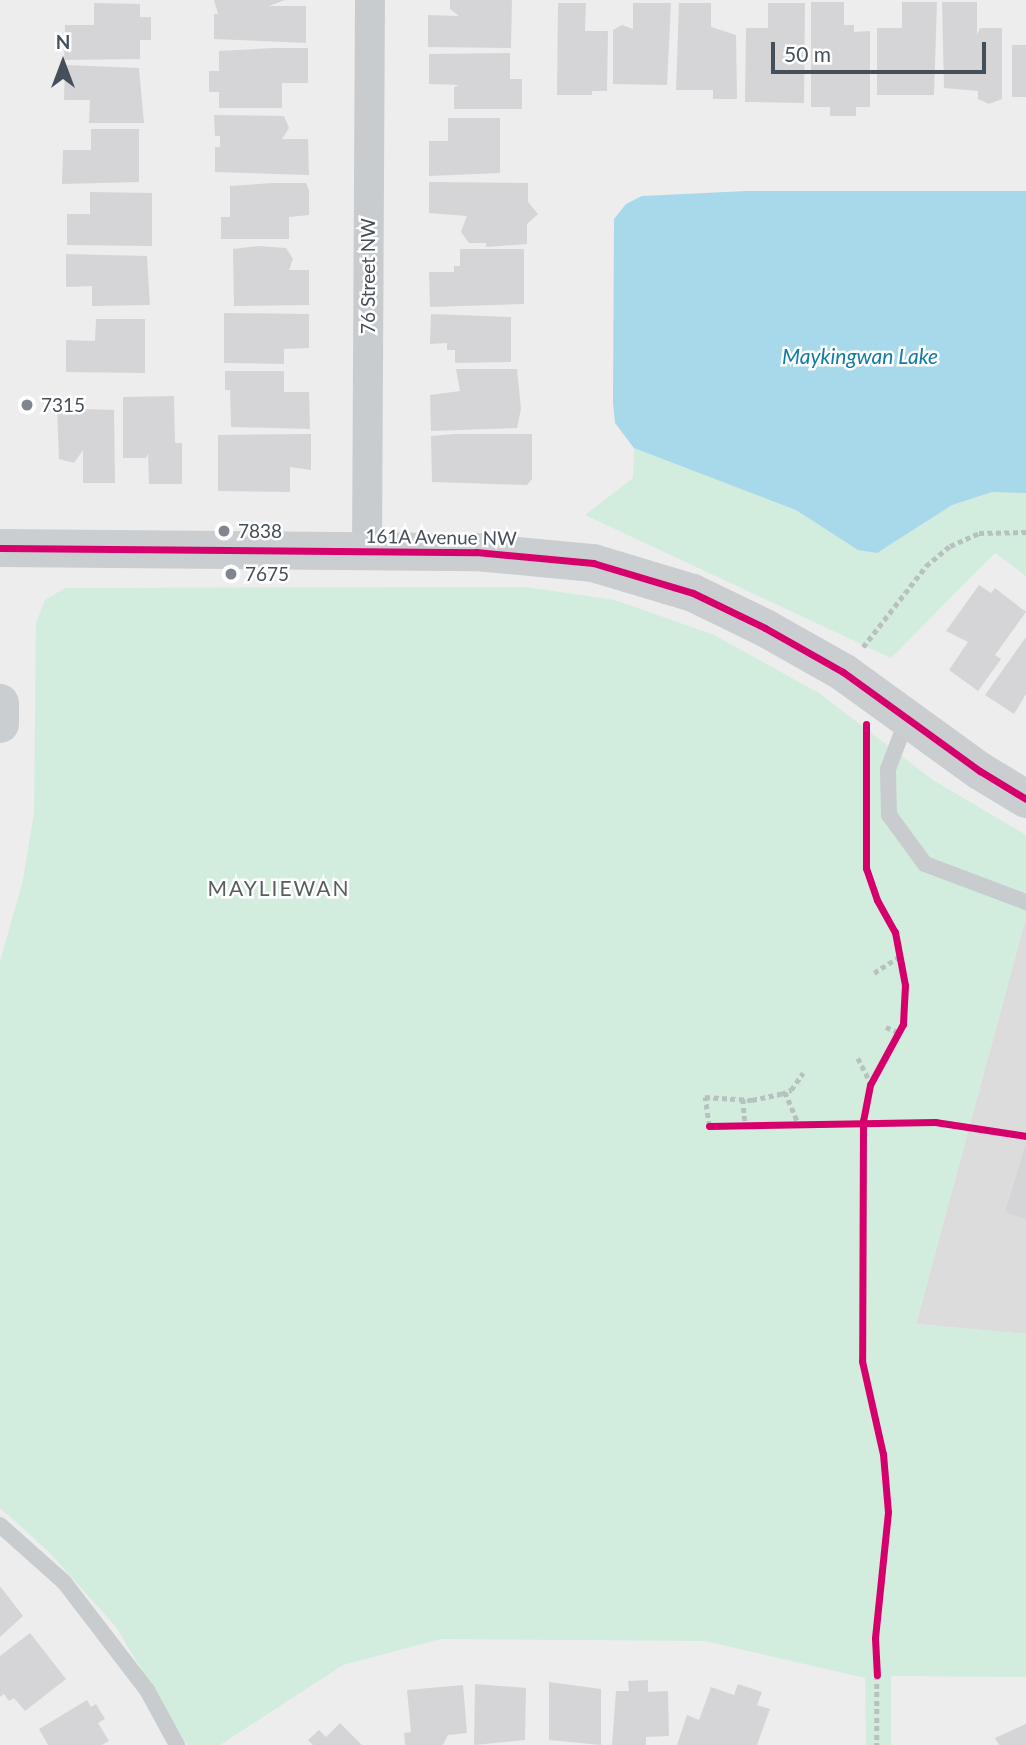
<!DOCTYPE html>
<html>
<head>
<meta charset="utf-8">
<style>
  body { margin:0 }
  #map { position:relative; width:1026px; height:1745px; overflow:hidden; background:#eeeded; font-family:Lato,sans-serif }
  div>[style] { position:absolute }
  .education>* { inset:0; background:#dcdcdd }
  .green>* { inset:0; background:#d2edde }
  .water>* { inset:0; background:#a7d9ea }
  .building>* { inset:0; background:#d5d5d7; transform-origin:0 0 }
  .path>* { height:4.5px; margin-top:-2.25px; transform-origin:0; background:repeating-linear-gradient(90deg,#b7c2bf 0 5px,transparent 0 8.5px) }
  .lane>* { height:16px; margin:-8px; padding:0 8px; transform-origin:8px; border-radius:8px; background:#c9ccce }
  .street>* { height:30px; margin:-15px; padding:0 15px; transform-origin:15px; border-radius:15px; background:#c9ccce }
  .secondary>* { height:38px; margin:-19px; padding:0 19px; transform-origin:19px; border-radius:19px; background:#caced1 }
  .cycleway>* { height:7px; margin:-3.5px; padding:0 3.5px; transform-origin:3.5px; border-radius:3.5px; background:#d6006c }
  .dots>* { width:19px; height:19px; translate:-50% -50%; box-sizing:border-box; border:4px solid #fff; border-radius:50% }
  span { translate:-50% -50%; white-space:nowrap; text-align:center; line-height:1.15; -webkit-text-stroke:5px #fff; paint-order:stroke }
  .street-label { font-size:19px; color:#454f5a }
  .poi-label { font-size:19px; color:#454f5a }
  .left { translate:0 -50%; text-align:left }
  .water-label { font-size:21px; color:#0f7ca3; font-style:italic }
  .neighbourhood-label { font-size:21px; color:#595d61; letter-spacing:2px }
  .north { position:absolute; left:28px; top:28px; width:70px; height:70px; -webkit-text-stroke:5px #fff; paint-order:stroke; rotate:0deg; font-size:19px; font-weight:700; line-height:28px; text-align:center; color:#454f5a }
  .north::after { content:''; display:block; margin:auto; width:24px; height:32px; background:#454f5a; clip-path:polygon(50% 0,100% 100%,50% 72%,0 100%) }
  .scale { position:absolute; left:771px; top:42px; width:215px; height:32px; box-sizing:border-box; border:4px solid #454f5a; border-top:0; padding-left:9px; font-size:21px; line-height:24px; white-space:nowrap; color:#454f5a; -webkit-text-stroke:5px #fff; paint-order:stroke }
</style>
</head>
<body>
<div id="map">
  <div class="education">
    <div style="clip-path:polygon(1026px 917px,1026px 1334px,916px 1324px)"></div>
  </div>
  <div class="green">
    <div style="clip-path:polygon(634px 448px,853px 495px,1026px 472px,1026px 576px,995px 553px,891px 658px,585px 515px,633px 478px)"></div>
    <div style="clip-path:polygon(526px 587px,615px 600px,714px 635px,819px 693px,933px 780px,1026px 835px,1026px 917px,916px 1324px,1026px 1334px,1026px 1677px,891px 1676px,891px 1745px,866px 1745px,865px 1678px,705px 1641px,441px 1639px,343px 1665px,220px 1745px,187px 1745px,116px 1627px,48px 1551px,0 1508px,0 961px,23px 880px,34px 813px,36px 623px,45px 600px,65px 588px)"></div>
  </div>
  <div class="water">
    <div style="clip-path:polygon(746px 191px,1026px 191px,1026px 493px,992px 492px,952px 505px,877px 553px,858px 550px,796px 510px,634px 448px,615px 423px,613px 403px,614px 219px,626px 204px,642px 196px)"></div>
  </div>
  <div class="building">
    <div style="clip-path:polygon(214px 0,285px 0,269px 6px,306px 6px,306px 43px,214px 39px,214px 14px,218px 14px)"></div>
    <div style="clip-path:polygon(450px 0,512px 0,511px 48px,428px 47px,428px 15px,459px 16px,450px 9px)"></div>
    <div style="clip-path:polygon(811px 2px,844px 2px,844px 25px,854px 25px,854px 32px,870px 31px,870px 107px,856px 107px,856px 116px,830px 116px,830px 107px,811px 107px)"></div>
    <div style="clip-path:polygon(902px 2px,937px 2px,934px 95px,877px 95px,877px 28px,902px 28px)"></div>
    <div style="clip-path:polygon(942px 2px,977px 2px,977px 35px,980px 28px,1002px 28px,1002px 99px,989px 104px,978px 99px,978px 91px,944px 88px)"></div>
    <div style="clip-path:polygon(94px 3px,140px 4px,140px 17px,151px 17px,151px 40px,140px 40px,140px 59px,64px 60px,65px 25px,94px 25px)"></div>
    <div style="clip-path:polygon(558px 3px,586px 3px,585px 31px,608px 31px,607px 91px,592px 91px,592px 95px,557px 95px)"></div>
    <div style="clip-path:polygon(633px 3px,671px 3px,667px 85px,613px 84px,613px 30px,622px 25px,633px 29px)"></div>
    <div style="clip-path:polygon(679px 3px,711px 3px,711px 27px,736px 35px,737px 99px,713px 99px,713px 90px,676px 90px)"></div>
    <div style="clip-path:polygon(768px 3px,805px 3px,804px 103px,745px 102px,746px 28px,768px 28px)"></div>
    <div style="left:1012px;top:45px;width:14px;height:52px"></div>
    <div style="clip-path:polygon(274px 48px,308px 48px,308px 83px,282px 83px,282px 108px,219px 108px,219px 92px,209px 92px,209px 71px,219px 71px,219px 51px)"></div>
    <div style="clip-path:polygon(510px 53px,510px 79px,522px 79px,522px 109px,454px 109px,454px 87px,459px 85px,429px 84px,429px 54px)"></div>
    <div style="clip-path:polygon(65px 65px,139px 68px,144px 123px,89px 123px,90px 100px,64px 100px)"></div>
    <div style="clip-path:polygon(214px 115px,284px 116px,289px 128px,282px 139px,308px 139px,309px 175px,215px 172px,215px 147px,220px 147px,220px 136px,215px 136px)"></div>
    <div style="clip-path:polygon(448px 118px,500px 118px,500px 173px,429px 176px,429px 141px,448px 141px)"></div>
    <div style="clip-path:polygon(91px 129px,139px 129px,139px 182px,62px 184px,63px 150px,91px 150px)"></div>
    <div style="clip-path:polygon(429px 182px,528px 183px,528px 202px,538px 214px,527px 224px,527px 244px,486px 247px,486px 243px,469px 243px,461px 232px,467px 216px,429px 213px)"></div>
    <div style="clip-path:polygon(273px 183px,306px 183px,309px 190px,309px 215px,289px 217px,289px 239px,221px 239px,221px 217px,230px 217px,230px 186px)"></div>
    <div style="clip-path:polygon(90px 192px,152px 193px,152px 246px,67px 245px,67px 214px,90px 214px)"></div>
    <div style="clip-path:polygon(259px 246px,286px 248px,293px 259px,289px 270px,309px 270px,309px 305px,234px 306px,233px 249px)"></div>
    <div style="clip-path:polygon(460px 249px,524px 249px,524px 304px,430px 307px,429px 272px,454px 272px,454px 266px,460px 266px)"></div>
    <div style="clip-path:polygon(66px 254px,147px 256px,150px 305px,92px 306px,92px 286px,66px 287px)"></div>
    <div style="clip-path:polygon(224px 313px,309px 314px,309px 348px,284px 349px,284px 364px,224px 363px)"></div>
    <div style="clip-path:polygon(431px 314px,511px 317px,511px 362px,455px 363px,455px 350px,447px 350px,447px 343px,430px 344px)"></div>
    <div style="clip-path:polygon(96px 319px,145px 319px,145px 373px,66px 372px,66px 340px,95px 341px)"></div>
    <div style="clip-path:polygon(456px 369px,517px 369px,521px 409px,517px 428px,431px 431px,430px 395px,460px 391px)"></div>
    <div style="clip-path:polygon(225px 371px,284px 371px,284px 392px,309px 392px,310px 429px,231px 427px,230px 390px,225px 390px)"></div>
    <div style="clip-path:polygon(174px 396px,175px 443px,182px 443px,182px 484px,149px 484px,148px 453px,146px 458px,123px 458px,123px 397px)"></div>
    <div style="clip-path:polygon(57px 408px,114px 410px,115px 483px,83px 483px,83px 450px,74px 463px,59px 459px)"></div>
    <div style="clip-path:polygon(311px 434px,311px 470px,290px 467px,290px 492px,218px 491px,218px 435px)"></div>
    <div style="clip-path:polygon(454px 434px,532px 434px,532px 479px,527px 485px,432px 482px,431px 436px)"></div>
    <div style="clip-path:polygon(979px 585px,991px 593px,995px 588px,1026px 612px,995px 655px,1001px 659px,978px 691px,949px 670px,968px 642px,946px 631px)"></div>
    <div style="clip-path:polygon(1026px 637px,1026px 694px,1014px 714px,985px 695px)"></div>
    <div style="clip-path:polygon(1025px 1147px,1026px 1148px,1026px 1219px,1005px 1212px)"></div>
    <div style="clip-path:polygon(0 1586px,23px 1616px,0 1637px)"></div>
    <div style="clip-path:polygon(30px 1633px,66px 1679px,25px 1711px,14px 1698px,9px 1701px,4px 1694px,0 1697px,0 1656px)"></div>
    <div style="clip-path:polygon(648px 1680px,648px 1692px,668px 1691px,669px 1736px,646px 1737px,646px 1745px,612px 1745px,616px 1691px,629px 1691px,628px 1681px)"></div>
    <div style="clip-path:polygon(549px 1682px,601px 1689px,601px 1745px,549px 1740px)"></div>
    <div style="clip-path:polygon(475px 1684px,526px 1688px,525px 1740px,474px 1745px)"></div>
    <div style="clip-path:polygon(738px 1684px,762px 1692px,757px 1705px,770px 1709px,757px 1745px,677px 1745px,687px 1715px,699px 1720px,711px 1687px,734px 1695px)"></div>
    <div style="clip-path:polygon(463px 1685px,467px 1733px,448px 1735px,443px 1745px,405px 1745px,404px 1733px,411px 1732px,407px 1690px)"></div>
    <div style="clip-path:polygon(87px 1700px,91px 1707px,96px 1704px,105px 1719px,98px 1723px,109px 1741px,102px 1745px,48px 1745px,39px 1729px)"></div>
    <div style="clip-path:polygon(340px 1723px,362px 1745px,313px 1745px,308px 1740px,319px 1730px,326px 1737px)"></div>
    <div style="clip-path:polygon(1026px 1724px,1026px 1745px,999px 1745px,995px 1738px)"></div>
  </div>
  <div class="path">
    <div style="left:863px;top:647px;width:103px;rotate:-52.1deg"></div>
    <div style="left:926px;top:566px;width:31px;rotate:-40deg"></div>
    <div style="left:950px;top:546px;width:32px;rotate:-24deg"></div>
    <div style="left:979px;top:533px;width:47px;rotate:-1.2deg"></div>
    <div style="left:874px;top:973px;width:33px;rotate:-33deg"></div>
    <div style="left:886px;top:1027px;width:15px;rotate:23deg"></div>
    <div style="left:858px;top:1058px;width:28px;rotate:63deg"></div>
    <div style="left:785px;top:1092px;width:33px;rotate:67deg"></div>
    <div style="left:743px;top:1099px;width:25px;rotate:85deg"></div>
    <div style="left:709px;top:1126px;width:29px;rotate:-98deg"></div>
    <div style="left:705px;top:1097px;width:47px;rotate:3.7deg"></div>
    <div style="left:752px;top:1100px;width:30px;rotate:-12deg"></div>
    <div style="left:781px;top:1094px;width:11px;rotate:-22deg"></div>
    <div style="left:791px;top:1090px;width:21px;rotate:-55deg"></div>
    <div style="left:877px;top:1675px;width:70px;rotate:90deg"></div>
  </div>
  <div class="lane">
    <div style="left:907px;top:719px;width:53px;rotate:110.8deg"></div>
    <div style="left:888px;top:769px;width:46px;rotate:88.8deg"></div>
    <div style="left:889px;top:815px;width:61px;rotate:53.7deg"></div>
    <div style="left:925px;top:864px;width:108px;rotate:20.6deg"></div>
    <div style="left:0;top:1525px;width:86px;rotate:41.7deg"></div>
    <div style="left:64px;top:1582px;width:136px;rotate:52.5deg"></div>
    <div style="left:147px;top:1690px;width:63px;rotate:61.4deg"></div>
  </div>
  <div class="street">
    <div style="left:367px;top:551px;width:551px;rotate:-89.69deg"></div>
  </div>
  <div class="secondary">
    <div style="left:0;top:548px;width:476px;rotate:0.5deg"></div>
    <div style="left:476px;top:552px;width:118px;rotate:5.4deg"></div>
    <div style="left:593px;top:563px;width:104px;rotate:16.7deg"></div>
    <div style="left:693px;top:593px;width:80px;rotate:25.9deg"></div>
    <div style="left:765px;top:628px;width:90px;rotate:29.4deg"></div>
    <div style="left:843px;top:672px;width:169px;rotate:35.9deg"></div>
    <div style="left:980px;top:771px;width:54px;rotate:31.3deg"></div>
    <div style="left:0;top:703px;width:21px;rotate:90deg"></div>
  </div>
  <div class="cycleway">
    <div style="left:0;top:548px;width:476px;rotate:0.5deg"></div>
    <div style="left:476px;top:552px;width:118px;rotate:5.4deg"></div>
    <div style="left:593px;top:563px;width:104px;rotate:16.7deg"></div>
    <div style="left:693px;top:593px;width:80px;rotate:25.9deg"></div>
    <div style="left:765px;top:628px;width:90px;rotate:29.4deg"></div>
    <div style="left:843px;top:672px;width:169px;rotate:35.9deg"></div>
    <div style="left:980px;top:771px;width:54px;rotate:31.3deg"></div>
    <div style="left:866px;top:724px;width:144px;rotate:90deg"></div>
    <div style="left:866px;top:868px;width:34px;rotate:71deg"></div>
    <div style="left:877px;top:900px;width:37px;rotate:61deg"></div>
    <div style="left:895px;top:932px;width:54px;rotate:79.3deg"></div>
    <div style="left:905px;top:985px;width:39px;rotate:93deg"></div>
    <div style="left:903px;top:1024px;width:69px;rotate:118.4deg"></div>
    <div style="left:870px;top:1085px;width:37px;rotate:101deg"></div>
    <div style="left:863px;top:1121px;width:240px;rotate:90.2deg"></div>
    <div style="left:862px;top:1361px;width:95px;rotate:77.3deg"></div>
    <div style="left:883px;top:1454px;width:58px;rotate:85.1deg"></div>
    <div style="left:888px;top:1512px;width:127px;rotate:95.9deg"></div>
    <div style="left:875px;top:1638px;width:37px;rotate:87deg"></div>
    <div style="left:709px;top:1126px;width:226px;rotate:-1deg"></div>
    <div style="left:935px;top:1122px;width:92px;rotate:8.7deg"></div>
  </div>
  <div class="dots">
    <div style="left:27px;top:405px;background:#80868d"></div>
    <div style="left:224px;top:531px;background:#80868d"></div>
    <div style="left:231px;top:574px;background:#80868d"></div>
  </div>
  <div class="street-label">
    <span style="left:368px;top:276px;rotate:-90deg">76 Street NW</span>
    <span style="left:441px;top:537px;rotate:1deg">161A Avenue NW</span>
  </div>
  <div class="poi-label">
    <span class="left" style="left:41px;top:405px">7315</span>
    <span class="left" style="left:238px;top:531px">7838</span>
    <span class="left" style="left:245px;top:574px">7675</span>
  </div>
  <div class="water-label">
    <span style="left:860px;top:356px">Maykingwan Lake</span>
  </div>
  <div class="neighbourhood-label">
    <span style="left:279px;top:888px">MAYLIEWAN</span>
  </div>
  <div class="north">N</div>
  <div class="scale">50 m</div>
</div>
</body>
</html>
